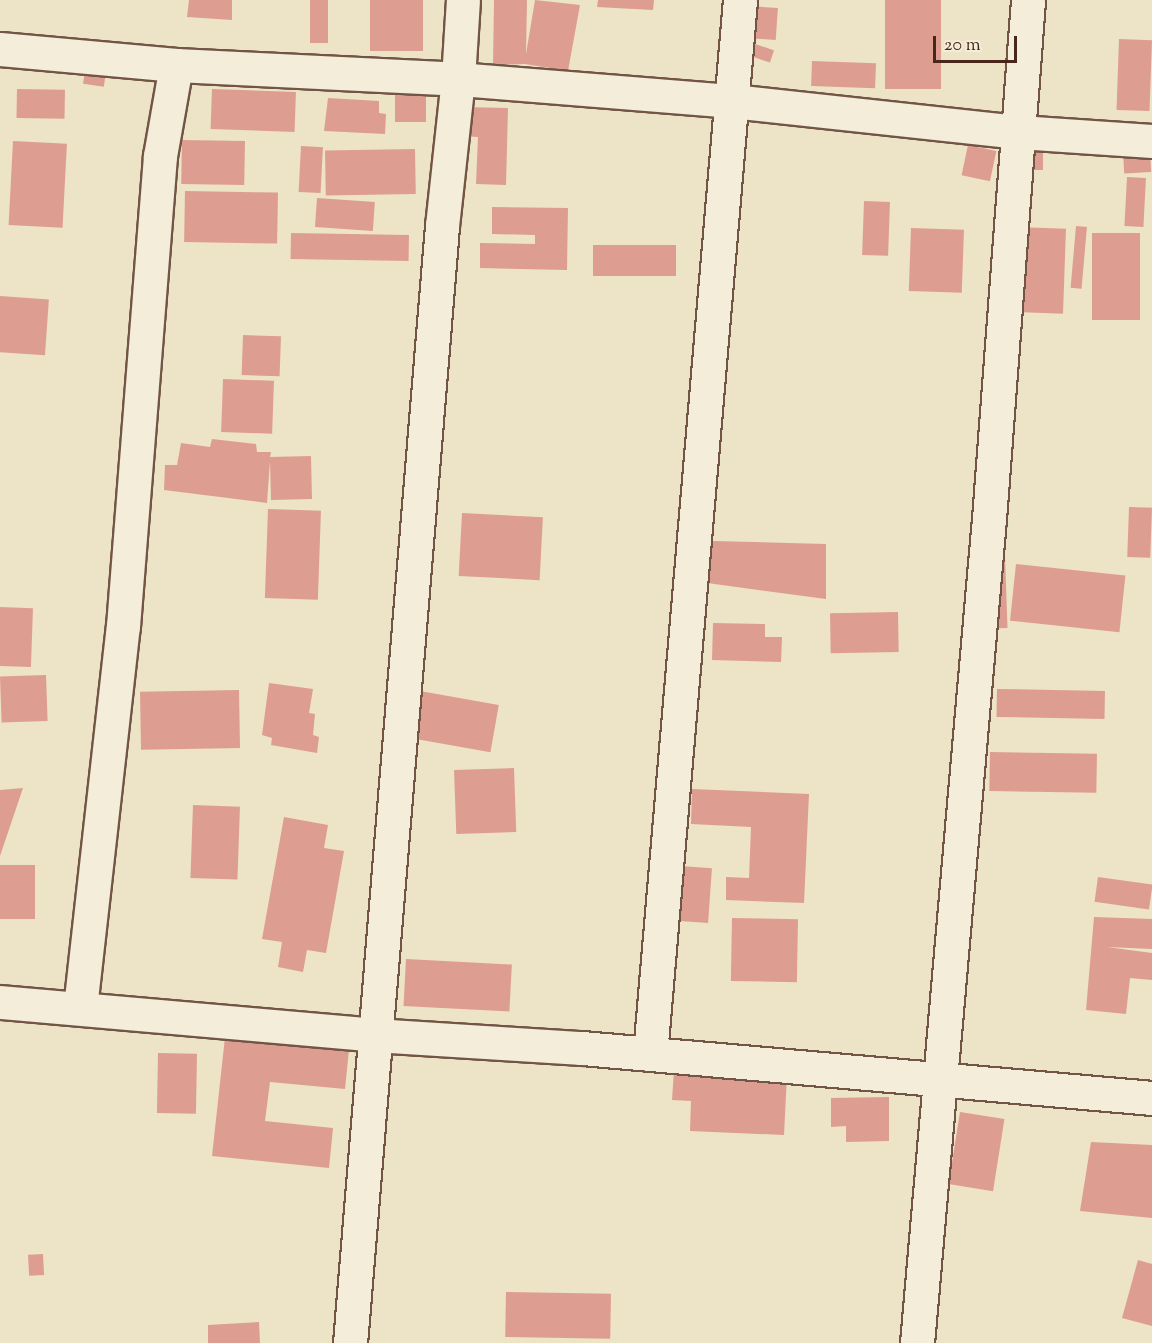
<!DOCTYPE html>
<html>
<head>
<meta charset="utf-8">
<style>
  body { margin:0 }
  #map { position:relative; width:1152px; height:1343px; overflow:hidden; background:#ede3c6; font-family:"Sorts Mill Goudy",serif }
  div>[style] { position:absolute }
  .building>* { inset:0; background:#dd9e91; transform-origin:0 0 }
  .roads { filter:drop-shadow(2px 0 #725545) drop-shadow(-2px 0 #725545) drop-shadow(0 2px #725545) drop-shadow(0 -2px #725545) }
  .minor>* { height:33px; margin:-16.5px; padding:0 16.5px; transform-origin:16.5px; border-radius:16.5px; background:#f3edda }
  span { translate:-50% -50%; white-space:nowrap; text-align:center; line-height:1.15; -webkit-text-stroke:4.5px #f3edda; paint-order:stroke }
  .scale { position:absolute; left:933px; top:36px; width:84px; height:27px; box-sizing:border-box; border:3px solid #49261a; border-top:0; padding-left:8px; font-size:18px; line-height:21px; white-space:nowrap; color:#49261a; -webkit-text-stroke:4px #f3edda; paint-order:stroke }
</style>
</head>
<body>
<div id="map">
  <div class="building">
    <div style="clip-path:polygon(189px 0,232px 0,232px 20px,187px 17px)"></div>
    <div style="left:310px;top:0;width:18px;height:43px"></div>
    <div style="left:370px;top:0;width:53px;height:51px"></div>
    <div style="clip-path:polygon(494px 0,527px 0,526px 54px,535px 0,580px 5px,568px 71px,525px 64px,493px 65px)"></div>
    <div style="clip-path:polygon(598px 0,654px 0,653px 10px,597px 7px)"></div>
    <div style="left:885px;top:0;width:56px;height:89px"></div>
    <div style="left:748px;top:6px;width:30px;height:32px;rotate:4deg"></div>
    <div style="left:1119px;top:39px;width:33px;height:71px;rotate:2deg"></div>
    <div style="left:755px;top:44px;width:20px;height:13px;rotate:18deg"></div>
    <div style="left:812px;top:61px;width:64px;height:25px;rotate:2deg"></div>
    <div style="left:85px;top:70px;width:21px;height:14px;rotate:8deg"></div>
    <div style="left:17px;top:89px;width:48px;height:29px;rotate:1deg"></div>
    <div style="left:212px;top:89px;width:84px;height:40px;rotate:2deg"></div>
    <div style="left:395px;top:92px;width:31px;height:30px"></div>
    <div style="clip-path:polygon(328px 98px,379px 101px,379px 113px,386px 114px,385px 134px,324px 131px)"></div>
    <div style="clip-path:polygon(461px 107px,508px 108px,506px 185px,476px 184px,478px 137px,460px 136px)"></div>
    <div style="left:182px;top:140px;width:63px;height:44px;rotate:1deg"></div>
    <div style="left:13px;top:141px;width:54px;height:84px;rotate:3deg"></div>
    <div style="left:968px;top:145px;width:29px;height:31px;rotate:12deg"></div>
    <div style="left:301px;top:146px;width:22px;height:46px;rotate:3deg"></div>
    <div style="left:1021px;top:148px;width:22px;height:22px"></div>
    <div style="left:415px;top:149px;width:45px;height:90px;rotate:89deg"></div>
    <div style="left:1150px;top:150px;width:22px;height:27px;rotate:87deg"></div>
    <div style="left:1127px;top:177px;width:19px;height:49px;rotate:3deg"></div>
    <div style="left:185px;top:191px;width:93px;height:51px;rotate:1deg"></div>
    <div style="left:317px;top:198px;width:58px;height:29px;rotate:4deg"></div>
    <div style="left:864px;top:201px;width:26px;height:54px;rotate:2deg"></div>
    <div style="clip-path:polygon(492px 207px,568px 208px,567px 270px,480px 268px,480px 243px,535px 244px,535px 235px,492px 234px)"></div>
    <div style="left:1076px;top:226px;width:11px;height:62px;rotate:5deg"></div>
    <div style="left:1017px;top:227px;width:49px;height:85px;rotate:2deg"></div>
    <div style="left:911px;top:228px;width:53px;height:63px;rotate:2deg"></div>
    <div style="left:291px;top:233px;width:118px;height:26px;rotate:1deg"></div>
    <div style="left:1092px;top:233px;width:48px;height:87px"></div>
    <div style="left:676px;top:245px;width:31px;height:83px;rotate:90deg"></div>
    <div style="left:0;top:296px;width:49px;height:56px;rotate:4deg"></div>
    <div style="left:243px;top:335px;width:38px;height:40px;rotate:2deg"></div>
    <div style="left:223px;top:379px;width:51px;height:53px;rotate:2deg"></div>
    <div style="clip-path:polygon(212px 439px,256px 444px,257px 452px,271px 452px,270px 457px,311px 456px,312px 499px,271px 500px,270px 461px,267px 503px,164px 490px,165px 465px,177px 465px,181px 443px,210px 447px)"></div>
    <div style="left:1129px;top:507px;width:23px;height:50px;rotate:2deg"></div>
    <div style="left:268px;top:509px;width:53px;height:89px;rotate:2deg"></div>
    <div style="left:462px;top:513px;width:81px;height:63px;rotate:3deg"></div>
    <div style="clip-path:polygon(713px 541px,826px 544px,826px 599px,707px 583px)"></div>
    <div style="left:1005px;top:556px;width:72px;height:24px;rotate:88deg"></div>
    <div style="left:1016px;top:564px;width:110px;height:57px;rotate:6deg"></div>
    <div style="left:0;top:607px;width:33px;height:59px;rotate:2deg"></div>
    <div style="left:898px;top:612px;width:40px;height:68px;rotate:89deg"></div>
    <div style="clip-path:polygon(713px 623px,765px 624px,765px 637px,782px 637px,781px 662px,712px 660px)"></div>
    <div style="left:46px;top:675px;width:46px;height:46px;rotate:88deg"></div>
    <div style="clip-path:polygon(269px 683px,313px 689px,309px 713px,315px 714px,313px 735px,319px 737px,317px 753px,271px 745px,272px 738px,262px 735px)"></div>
    <div style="left:997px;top:689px;width:108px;height:28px;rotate:1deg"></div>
    <div style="left:239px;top:690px;width:58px;height:99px;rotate:89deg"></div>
    <div style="left:420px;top:691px;width:80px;height:48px;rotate:10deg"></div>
    <div style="left:990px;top:752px;width:107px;height:39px;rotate:1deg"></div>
    <div style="left:514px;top:768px;width:64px;height:60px;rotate:88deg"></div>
    <div style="clip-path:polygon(23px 788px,0 856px,0 790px)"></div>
    <div style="clip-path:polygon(692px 789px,809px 794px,804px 903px,726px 900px,726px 877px,749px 878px,751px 827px,691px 824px)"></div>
    <div style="left:193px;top:805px;width:47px;height:73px;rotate:2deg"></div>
    <div style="clip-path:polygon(284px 817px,328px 825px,324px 848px,344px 851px,326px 953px,307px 950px,303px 972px,278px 967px,282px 942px,262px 939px)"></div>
    <div style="left:0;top:865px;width:35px;height:54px"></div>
    <div style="left:680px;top:866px;width:32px;height:55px;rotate:4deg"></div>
    <div style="left:1098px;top:877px;width:55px;height:25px;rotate:8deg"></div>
    <div style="clip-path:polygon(1094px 917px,1152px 919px,1152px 949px,1107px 947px,1152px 953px,1152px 980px,1130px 978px,1126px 1014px,1086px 1010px)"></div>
    <div style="left:732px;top:918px;width:66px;height:63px;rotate:1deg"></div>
    <div style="left:406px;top:959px;width:106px;height:47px;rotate:3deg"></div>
    <div style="clip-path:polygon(226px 1028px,350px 1040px,345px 1089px,270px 1082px,265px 1121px,333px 1128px,329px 1168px,212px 1156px)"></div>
    <div style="left:158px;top:1053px;width:39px;height:60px;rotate:1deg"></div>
    <div style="clip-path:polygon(674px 1070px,787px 1075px,784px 1135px,690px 1131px,691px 1101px,672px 1100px)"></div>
    <div style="clip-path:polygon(889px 1097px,889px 1141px,846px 1142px,846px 1126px,831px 1127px,831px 1098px)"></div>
    <div style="left:960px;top:1112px;width:45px;height:73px;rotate:9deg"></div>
    <div style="clip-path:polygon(1091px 1142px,1152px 1145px,1152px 1218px,1080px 1211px)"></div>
    <div style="left:43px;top:1254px;width:21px;height:15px;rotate:87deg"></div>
    <div style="clip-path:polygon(1138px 1260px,1152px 1264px,1152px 1326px,1122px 1318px)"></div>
    <div style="left:506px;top:1292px;width:105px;height:45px;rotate:1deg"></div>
    <div style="clip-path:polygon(259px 1322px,260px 1343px,208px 1343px,208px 1325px)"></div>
  </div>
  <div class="roads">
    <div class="minor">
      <div style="left:0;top:49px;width:177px;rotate:5.2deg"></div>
      <div style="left:176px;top:65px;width:282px;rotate:2.8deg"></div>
      <div style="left:458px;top:79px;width:275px;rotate:4.6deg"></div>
      <div style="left:732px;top:101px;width:289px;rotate:6.2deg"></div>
      <div style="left:1019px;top:132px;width:133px;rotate:3.9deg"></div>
      <div style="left:0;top:1002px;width:375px;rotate:5deg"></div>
      <div style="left:374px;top:1035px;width:208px;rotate:3.6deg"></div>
      <div style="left:582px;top:1048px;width:572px;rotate:5.01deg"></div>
      <div style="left:80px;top:1008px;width:384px;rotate:-83.6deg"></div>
      <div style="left:123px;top:626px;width:471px;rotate:-85.5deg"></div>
      <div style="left:160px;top:156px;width:92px;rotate:-80deg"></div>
      <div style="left:650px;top:1054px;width:1058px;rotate:-85.12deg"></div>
      <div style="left:350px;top:1343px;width:1121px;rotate:-85.29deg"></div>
      <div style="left:442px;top:226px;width:148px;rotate:-83.8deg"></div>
      <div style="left:458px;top:79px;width:79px;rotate:-86.4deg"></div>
      <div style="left:917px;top:1343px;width:827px;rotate:-85.01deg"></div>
      <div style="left:989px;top:519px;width:520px;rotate:-85.7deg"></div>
    </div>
  </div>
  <div class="scale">20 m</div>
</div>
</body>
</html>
